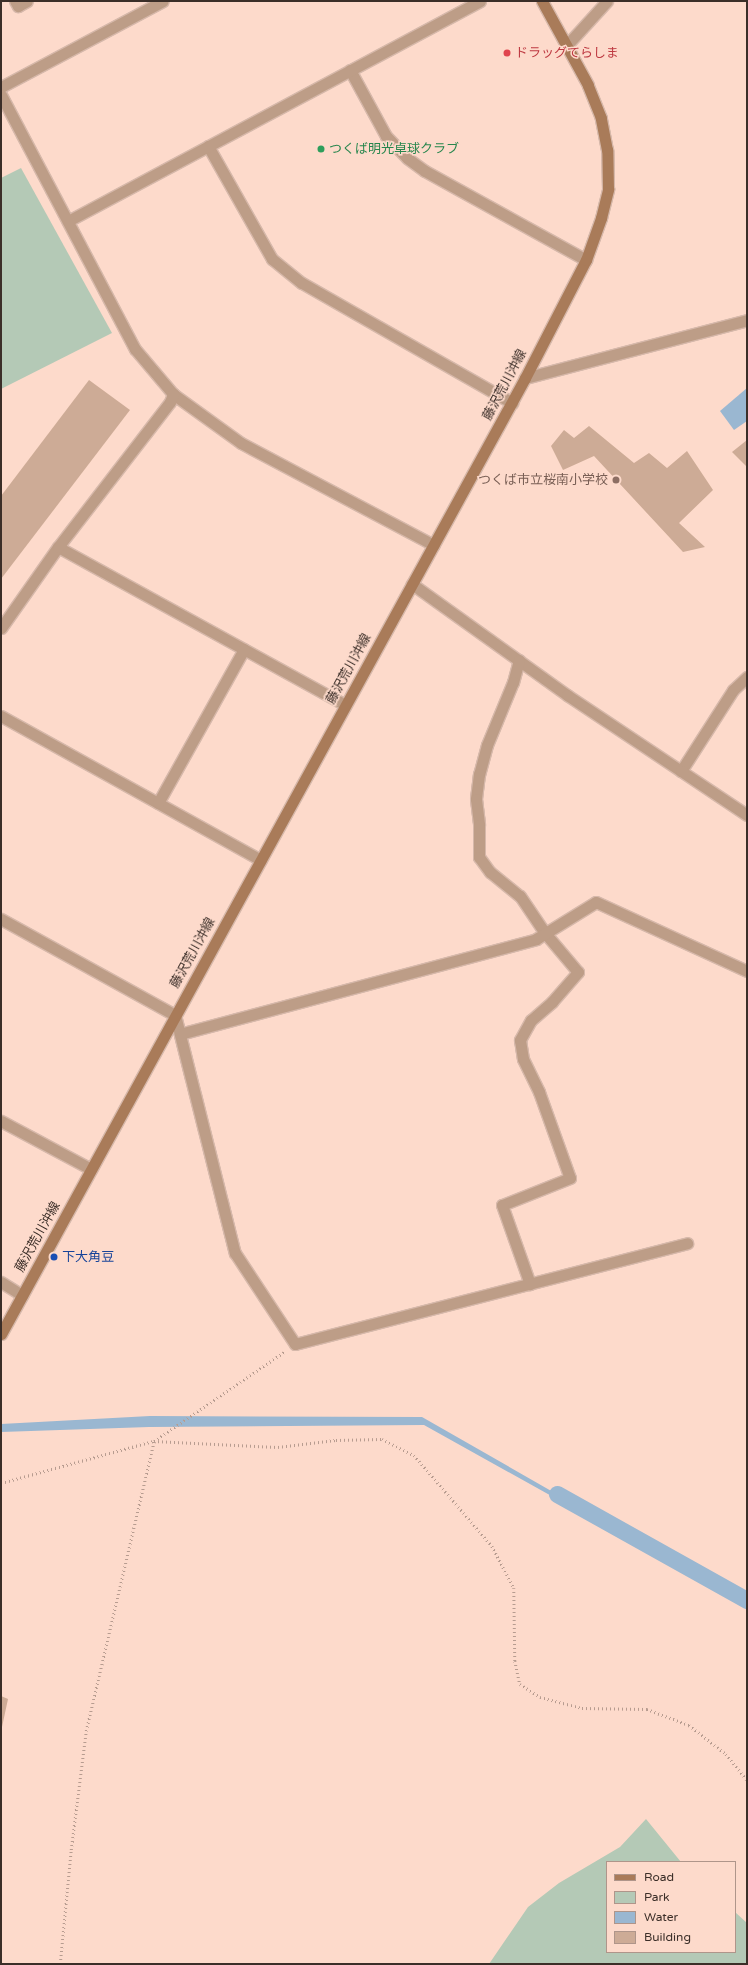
<!DOCTYPE html>
<html>
<head>
<meta charset="utf-8">
<style>
  body { margin:0 }
  #map { position:relative; width:748px; height:1965px; overflow:hidden; background:#fddacb; font-family:"Varela Round","Noto Sans JP",sans-serif }
  div>[style] { position:absolute }
  .green>* { inset:0; background:#b4c9b6 }
  .water>* { inset:0; background:#9ab7d1 }
  .canal>* { height:17px; margin:-8.5px; padding:0 8.5px; transform-origin:8.5px; border-radius:8.5px; background:#9ab7d1 }
  .building>* { inset:0; background:#cdab96 }
  .path>* { height:2.5px; margin-top:-1.25px; transform-origin:0; background:repeating-linear-gradient(90deg,#b79c90 0 1px,transparent 0 4px) }
  .roads { filter:drop-shadow(1px 0 #d6b8aa) drop-shadow(-1px 0 #d6b8aa) drop-shadow(0 1px #d6b8aa) drop-shadow(0 -1px #d6b8aa) }
  .minor>* { height:11px; margin:-5.5px; padding:0 5.5px; transform-origin:5.5px; border-radius:5.5px; background:#bd9d87 }
  .tertiary>* { height:11px; margin:-5.5px; padding:0 5.5px; transform-origin:5.5px; border-radius:5.5px; background:#bd9d87 }
  .secondary>* { height:11px; margin:-5.5px; padding:0 5.5px; transform-origin:5.5px; border-radius:5.5px; background:#a97b59 }
  .dots>* { width:11px; height:11px; translate:-50% -50%; box-sizing:border-box; border:2px solid #fddacb; border-radius:50% }
  span { translate:-50% -50%; white-space:nowrap; text-align:center; line-height:1.15; -webkit-text-stroke:3px #fddacb; paint-order:stroke }
  .health-label { font-size:13px; color:#be3a42 }
  .left { translate:0 -50%; text-align:left }
  .leisure-label { font-size:13px; color:#27864d }
  .street-label { font-size:13px; color:#3b2e28 }
  .education-label { font-size:13px; color:#785e54 }
  .right { translate:-100% -50%; text-align:right }
  .transit-label { font-size:13px; color:#164399 }
  .frame { position:absolute; inset:0; border:2px solid #3b2e28; pointer-events:none }
  .legend { position:absolute; left:606px; top:1861px; width:130px; height:92px; box-sizing:border-box; background:#fddacb; border:1px solid #af958a; margin:0; padding:5px 7px; list-style:none; font-size:12px; color:#3b2e28 }
  .legend li { display:flex; align-items:center; gap:8px; height:20px }
  .legend b { width:20px; border:1px solid #af958a }
</style>
</head>
<body>
<div id="map">
  <div class="green">
    <div style="clip-path:polygon(21px 168px,112px 333px,1px 389px,1px 178px)"></div>
    <div style="clip-path:polygon(646px 1819px,681px 1862px,607px 1862px,607px 1952px,735px 1952px,735px 1912px,747px 1923px,747px 1964px,489px 1964px,528px 1907px,559px 1883px,620px 1847px)"></div>
  </div>
  <div class="water">
    <div style="clip-path:polygon(747px 388px,747px 421px,734px 430px,720px 411px)"></div>
    <div style="clip-path:polygon(150px 1416px,422px 1417px,747px 1603px,747px 1605px,424px 1425px,149px 1427px,1px 1432px,1px 1424px)"></div>
  </div>
  <div class="canal">
    <div style="left:557px;top:1494px;width:218px;rotate:29.2deg"></div>
  </div>
  <div class="building">
    <div style="clip-path:polygon(89px 380px,130px 410px,1px 579px,1px 496px)"></div>
    <div style="clip-path:polygon(589px 426px,634px 463px,649px 453px,667px 468px,687px 451px,713px 490px,679px 523px,705px 547px,683px 552px,594px 456px,563px 470px,551px 446px,564px 430px,574px 438px)"></div>
    <div style="clip-path:polygon(747px 440px,747px 467px,732px 452px)"></div>
    <div style="clip-path:polygon(1px 1696px,8px 1699px,2px 1727px,1px 1727px)"></div>
  </div>
  <div class="path">
    <div style="left:1px;top:1483px;width:159px;rotate:-15.4deg"></div>
    <div style="left:154px;top:1441px;width:124px;rotate:2.8deg"></div>
    <div style="left:278px;top:1447px;width:58px;rotate:-6.9deg"></div>
    <div style="left:336px;top:1440px;width:46px;rotate:-1.2deg"></div>
    <div style="left:382px;top:1439px;width:36px;rotate:27deg"></div>
    <div style="left:414px;top:1455px;width:120px;rotate:49.4deg"></div>
    <div style="left:492px;top:1546px;width:47px;rotate:62.4deg"></div>
    <div style="left:514px;top:1588px;width:73px;rotate:89.2deg"></div>
    <div style="left:515px;top:1661px;width:24px;rotate:78deg"></div>
    <div style="left:520px;top:1684px;width:24px;rotate:33deg"></div>
    <div style="left:540px;top:1697px;width:43px;rotate:14.7deg"></div>
    <div style="left:582px;top:1708px;width:65px;rotate:0.9deg"></div>
    <div style="left:647px;top:1709px;width:45px;rotate:20.9deg"></div>
    <div style="left:689px;top:1725px;width:47px;rotate:38.1deg"></div>
    <div style="left:726px;top:1754px;width:33px;rotate:51deg"></div>
    <div style="left:60px;top:1964px;width:115px;rotate:-84.5deg"></div>
    <div style="left:71px;top:1850px;width:120px;rotate:-82.8deg"></div>
    <div style="left:86px;top:1731px;width:298px;rotate:-76.8deg"></div>
    <div style="left:154px;top:1441px;width:158px;rotate:-34.4deg"></div>
  </div>
  <div class="roads">
    <div class="minor">
      <div style="left:15px;top:1px;width:6px;rotate:59deg"></div>
      <div style="left:18px;top:6px;width:10px;rotate:-29deg"></div>
      <div style="left:567px;top:45px;width:59px;rotate:-47.7deg"></div>
      <div style="left:350px;top:70px;width:75px;rotate:61.4deg"></div>
      <div style="left:386px;top:136px;width:30px;rotate:46deg"></div>
      <div style="left:407px;top:158px;width:22px;rotate:36deg"></div>
      <div style="left:425px;top:171px;width:184px;rotate:28.9deg"></div>
      <div style="left:208px;top:146px;width:130px;rotate:60.5deg"></div>
      <div style="left:272px;top:259px;width:38px;rotate:39deg"></div>
      <div style="left:302px;top:283px;width:242px;rotate:29.7deg"></div>
      <div style="left:68px;top:221px;width:467px;rotate:-28.1deg"></div>
      <div style="left:525px;top:378px;width:229px;rotate:-14.6deg"></div>
      <div style="left:58px;top:547px;width:328px;rotate:28.8deg"></div>
      <div style="left:412px;top:584px;width:191px;rotate:35.6deg"></div>
      <div style="left:567px;top:695px;width:137px;rotate:33.7deg"></div>
      <div style="left:681px;top:771px;width:96px;rotate:-57.3deg"></div>
      <div style="left:733px;top:690px;width:19px;rotate:-43deg"></div>
      <div style="left:519px;top:660px;width:23px;rotate:105deg"></div>
      <div style="left:513px;top:682px;width:68px;rotate:112.4deg"></div>
      <div style="left:487px;top:745px;width:30px;rotate:105deg"></div>
      <div style="left:479px;top:774px;width:25px;rotate:97deg"></div>
      <div style="left:476px;top:799px;width:26px;rotate:83deg"></div>
      <div style="left:479px;top:825px;width:32px;rotate:90deg"></div>
      <div style="left:479px;top:857px;width:19px;rotate:54deg"></div>
      <div style="left:490px;top:872px;width:38px;rotate:39deg"></div>
      <div style="left:520px;top:896px;width:45px;rotate:56deg"></div>
      <div style="left:545px;top:933px;width:51px;rotate:49.8deg"></div>
      <div style="left:578px;top:972px;width:40px;rotate:131deg"></div>
      <div style="left:552px;top:1002px;width:28px;rotate:139deg"></div>
      <div style="left:531px;top:1020px;width:23px;rotate:119deg"></div>
      <div style="left:520px;top:1040px;width:19px;rotate:81deg"></div>
      <div style="left:523px;top:1059px;width:37px;rotate:64deg"></div>
      <div style="left:539px;top:1092px;width:91px;rotate:70.2deg"></div>
      <div style="left:570px;top:1178px;width:73px;rotate:158.3deg"></div>
      <div style="left:502px;top:1205px;width:84px;rotate:70.5deg"></div>
      <div style="left:1px;top:716px;width:297px;rotate:29deg"></div>
      <div style="left:681px;top:771px;width:79px;rotate:33.7deg"></div>
      <div style="left:158px;top:803px;width:176px;rotate:-60.8deg"></div>
      <div style="left:1px;top:919px;width:199px;rotate:28.9deg"></div>
      <div style="left:175px;top:1015px;width:245px;rotate:75.9deg"></div>
      <div style="left:235px;top:1253px;width:109px;rotate:56.6deg"></div>
      <div style="left:295px;top:1344px;width:405px;rotate:-14.4deg"></div>
      <div style="left:180px;top:1034px;width:368px;rotate:-14.9deg"></div>
      <div style="left:536px;top:939px;width:70px;rotate:-31.7deg"></div>
      <div style="left:596px;top:902px;width:166px;rotate:24.6deg"></div>
      <div style="left:1px;top:1121px;width:102px;rotate:28.1deg"></div>
      <div style="left:1px;top:1282px;width:25px;rotate:32deg"></div>
    </div>
    <div class="tertiary">
      <div style="left:1px;top:87px;width:183px;rotate:-28deg"></div>
      <div style="left:1px;top:95px;width:287px;rotate:62.2deg"></div>
      <div style="left:135px;top:349px;width:59px;rotate:49.8deg"></div>
      <div style="left:173px;top:394px;width:84px;rotate:35.8deg"></div>
      <div style="left:241px;top:443px;width:218px;rotate:27.9deg"></div>
      <div style="left:1px;top:628px;width:99px;rotate:-54.9deg"></div>
      <div style="left:58px;top:547px;width:183px;rotate:-52.3deg"></div>
      <div style="left:170px;top:402px;width:9px;rotate:-69deg"></div>
    </div>
    <div class="secondary">
      <div style="left:1px;top:1334px;width:1090px;rotate:-61.27deg"></div>
      <div style="left:525px;top:378px;width:133px;rotate:-62.7deg"></div>
      <div style="left:586px;top:260px;width:45px;rotate:-70.3deg"></div>
      <div style="left:601px;top:218px;width:30px;rotate:-76deg"></div>
      <div style="left:608px;top:189px;width:39px;rotate:-91deg"></div>
      <div style="left:607px;top:150px;width:33px;rotate:-101deg"></div>
      <div style="left:601px;top:118px;width:35px;rotate:-112deg"></div>
      <div style="left:588px;top:85px;width:96px;rotate:-118.7deg"></div>
    </div>
  </div>
  <div class="dots">
    <div style="left:507px;top:53px;background:#e0444e"></div>
    <div style="left:321px;top:149px;background:#2e9e5b"></div>
    <div style="left:616px;top:480px;background:#8d6e63"></div>
    <div style="left:54px;top:1257px;background:#1a4fb4"></div>
  </div>
  <div class="health-label">
    <span class="left" style="left:515px;top:53px">ドラッグてらしま</span>
  </div>
  <div class="leisure-label">
    <span class="left" style="left:329px;top:149px">つくば明光卓球クラブ</span>
  </div>
  <div class="street-label">
    <span style="left:505px;top:385px;rotate:-62deg">藤沢荒川沖線</span>
    <span style="left:349px;top:669px;rotate:-61deg">藤沢荒川沖線</span>
    <span style="left:193px;top:953px;rotate:-61deg">藤沢荒川沖線</span>
    <span style="left:38px;top:1237px;rotate:-61deg">藤沢荒川沖線</span>
  </div>
  <div class="education-label">
    <span class="right" style="left:608px;top:480px">つくば市立桜南小学校</span>
  </div>
  <div class="transit-label">
    <span class="left" style="left:62px;top:1257px">下大角豆</span>
  </div>
  <div class="frame"></div>
  <ul class="legend">
  <li><b style="height:5px;background:#a97b59"></b>Road</li>
  <li><b style="height:11px;background:#b4c9b6"></b>Park</li>
  <li><b style="height:11px;background:#9ab7d1"></b>Water</li>
  <li><b style="height:11px;background:#cdab96"></b>Building</li>
  </ul>
</div>
</body>
</html>
